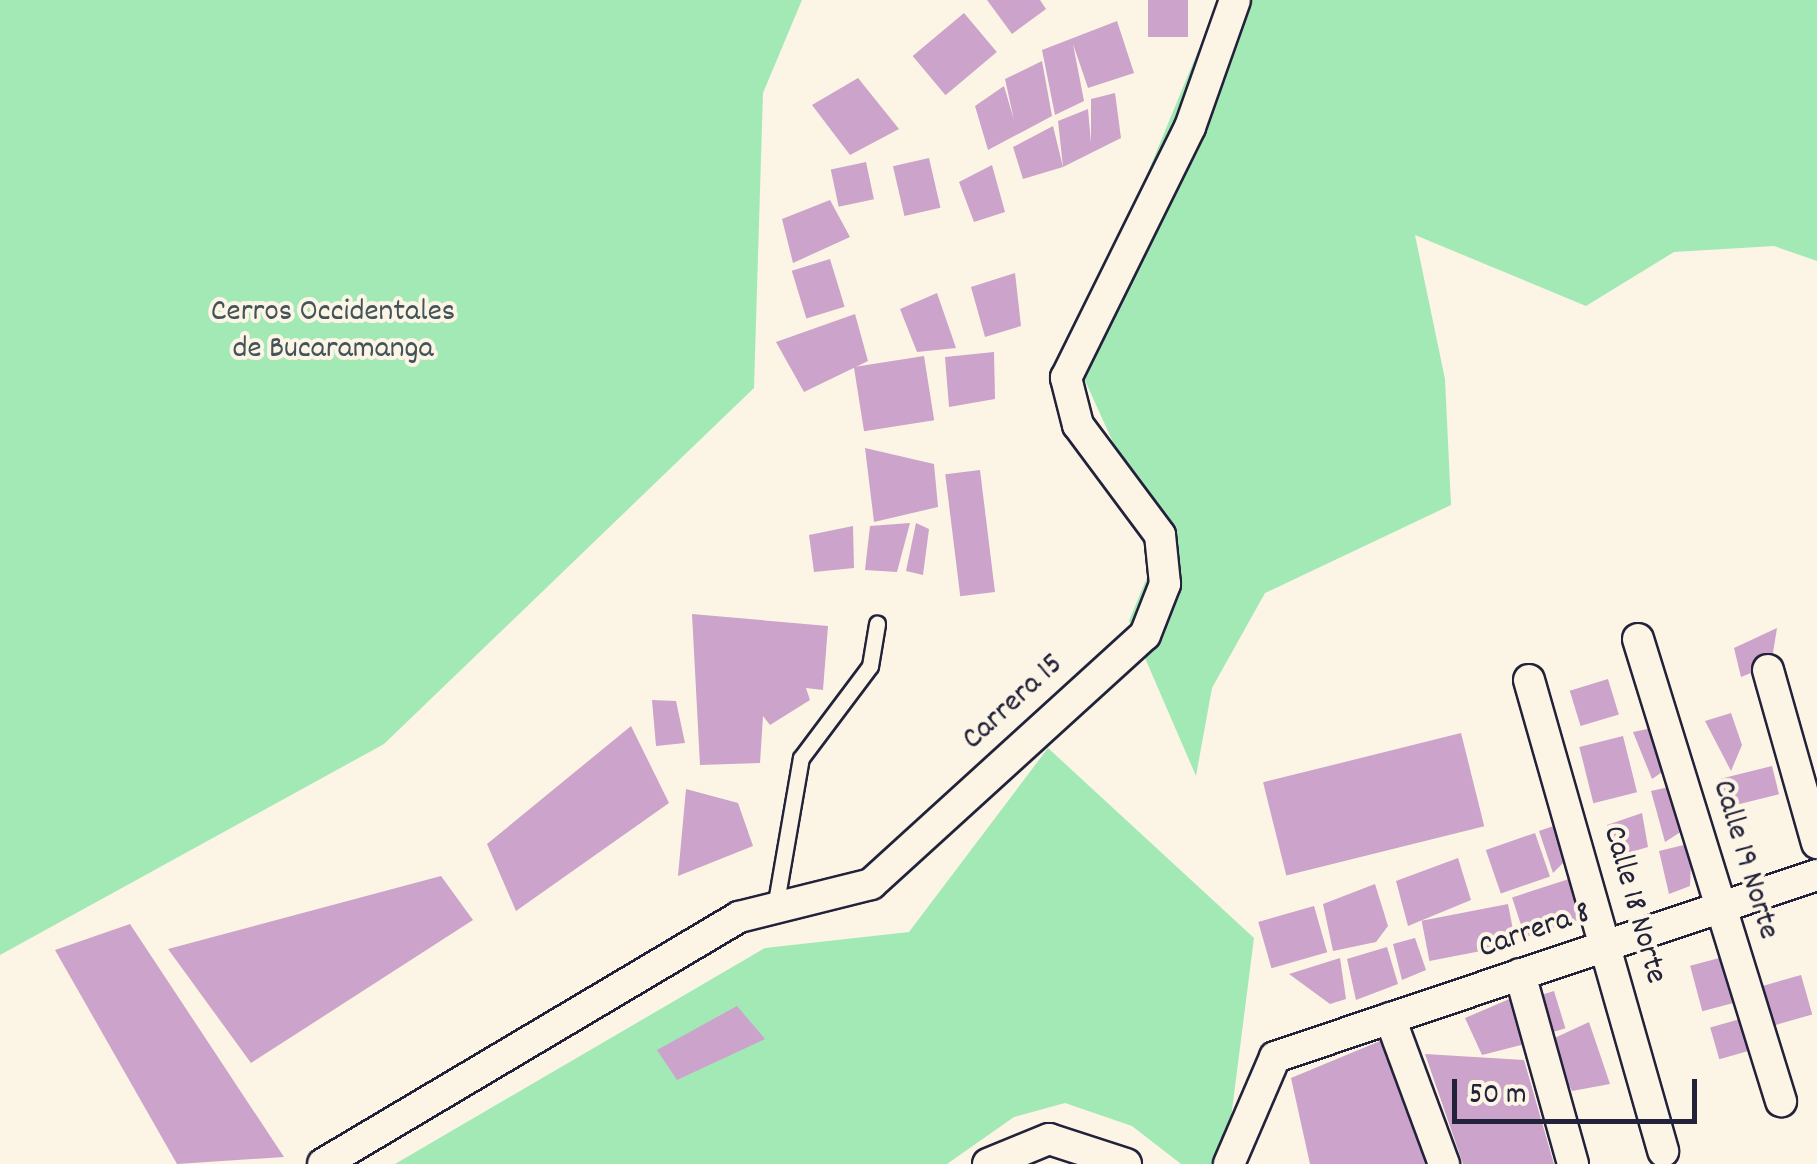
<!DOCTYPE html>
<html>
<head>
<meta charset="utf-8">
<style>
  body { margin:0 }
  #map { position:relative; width:1817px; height:1164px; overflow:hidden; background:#fcf5e5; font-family:Dekko,sans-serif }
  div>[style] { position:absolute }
  .green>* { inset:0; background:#a3e9b6 }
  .building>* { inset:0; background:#cca3ca; transform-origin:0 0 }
  .roads { filter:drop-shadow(2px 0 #22223b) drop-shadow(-2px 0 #22223b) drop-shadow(0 2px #22223b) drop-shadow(0 -2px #22223b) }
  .lane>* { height:15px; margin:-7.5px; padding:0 7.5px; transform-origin:7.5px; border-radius:7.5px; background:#fcf5e5 }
  .street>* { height:30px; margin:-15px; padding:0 15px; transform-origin:15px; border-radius:15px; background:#fcf5e5 }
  span { translate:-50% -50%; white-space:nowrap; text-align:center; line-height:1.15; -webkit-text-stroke:8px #fcf5e5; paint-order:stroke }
  .park-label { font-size:32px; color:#42545a }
  .street-label { font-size:32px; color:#22223b }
  .scale { position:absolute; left:1452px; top:1079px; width:245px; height:45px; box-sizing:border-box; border:5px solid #22223b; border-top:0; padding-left:12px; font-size:30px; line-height:35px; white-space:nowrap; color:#22223b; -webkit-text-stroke:8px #fcf5e5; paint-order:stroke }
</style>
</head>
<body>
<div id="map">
  <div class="green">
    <div style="clip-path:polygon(0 0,802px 0,763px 93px,754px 388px,384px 744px,0 955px)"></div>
    <div style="clip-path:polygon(1219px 0,1817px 0,1817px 261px,1774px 246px,1674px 252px,1586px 306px,1415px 235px,1445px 379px,1451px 505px,1265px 593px,1212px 688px,1196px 776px,1129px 621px,1160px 546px,1073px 354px)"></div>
    <div style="clip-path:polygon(1048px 748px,1254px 938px,1231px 1118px,1213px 1164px,1181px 1164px,1132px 1126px,1065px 1103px,1014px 1117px,947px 1164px,395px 1164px,765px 948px,909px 932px)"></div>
  </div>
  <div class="building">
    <div style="clip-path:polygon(987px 0,1040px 0,1046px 9px,1012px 34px)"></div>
    <div style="left:1148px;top:0;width:40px;height:37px"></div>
    <div style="left:964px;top:13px;width:51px;height:67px;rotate:50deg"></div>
    <div style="clip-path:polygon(1117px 21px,1134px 73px,1088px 88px,1073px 44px,1084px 101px,1055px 115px,1042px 50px)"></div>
    <div style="clip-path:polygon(1042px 61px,1052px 116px,988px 150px,975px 106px,1004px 86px,1014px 120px,1005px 79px)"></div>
    <div style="clip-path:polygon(858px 78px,899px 129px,850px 155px,812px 105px)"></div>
    <div style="clip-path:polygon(1115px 93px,1121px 138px,1063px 167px,1058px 121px,1088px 109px,1091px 143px,1091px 99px)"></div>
    <div style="clip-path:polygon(1053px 126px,1063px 167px,1023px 179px,1013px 147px)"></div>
    <div style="left:929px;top:158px;width:51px;height:37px;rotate:77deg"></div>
    <div style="left:866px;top:162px;width:38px;height:36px;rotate:78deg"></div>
    <div style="clip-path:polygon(992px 165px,1005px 212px,974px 222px,959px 182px)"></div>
    <div style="clip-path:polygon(830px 200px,850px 237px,793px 263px,782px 219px)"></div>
    <div style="left:830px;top:259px;width:50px;height:40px;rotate:73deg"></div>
    <div style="clip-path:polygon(1015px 273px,1021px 326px,985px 337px,971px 287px)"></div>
    <div style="clip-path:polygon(937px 293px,956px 348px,917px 352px,900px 309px)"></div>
    <div style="clip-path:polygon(855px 314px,868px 361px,804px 392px,776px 342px)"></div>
    <div style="clip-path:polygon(994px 352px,995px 399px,949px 407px,945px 357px)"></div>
    <div style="left:924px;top:356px;width:65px;height:71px;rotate:81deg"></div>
    <div style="clip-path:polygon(865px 448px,934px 464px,938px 507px,874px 522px)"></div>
    <div style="left:980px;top:470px;width:123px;height:35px;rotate:83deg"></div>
    <div style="clip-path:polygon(910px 523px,897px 572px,865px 570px,870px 526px)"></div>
    <div style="clip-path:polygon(916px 523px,929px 529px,923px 575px,906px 571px)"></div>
    <div style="clip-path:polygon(853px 526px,854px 568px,814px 572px,809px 535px)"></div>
    <div style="clip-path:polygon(692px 614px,828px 626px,823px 690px,806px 688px,810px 700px,770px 725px,763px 716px,760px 763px,700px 765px)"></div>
    <div style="clip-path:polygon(1777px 628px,1771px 665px,1741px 677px,1734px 648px)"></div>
    <div style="left:1608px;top:679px;width:37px;height:40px;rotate:73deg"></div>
    <div style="clip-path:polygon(652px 700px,676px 701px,685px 743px,656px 746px)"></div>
    <div style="clip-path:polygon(1731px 713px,1742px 745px,1731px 771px,1705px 721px)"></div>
    <div style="clip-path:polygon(631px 726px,669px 803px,516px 911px,487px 844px)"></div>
    <div style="clip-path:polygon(1657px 727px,1668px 768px,1652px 779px,1633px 732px)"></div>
    <div style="left:1461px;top:733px;width:96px;height:204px;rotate:76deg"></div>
    <div style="left:1623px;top:736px;width:58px;height:45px;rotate:76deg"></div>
    <div style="left:1772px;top:766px;width:29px;height:53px;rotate:76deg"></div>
    <div style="clip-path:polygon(1669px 787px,1682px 831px,1665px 842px,1651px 791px)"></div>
    <div style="clip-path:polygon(686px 789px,738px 803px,753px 846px,678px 876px)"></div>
    <div style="clip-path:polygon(1642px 813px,1648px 847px,1621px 855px,1607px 825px)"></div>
    <div style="clip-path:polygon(1565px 822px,1569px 857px,1553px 873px,1539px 831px)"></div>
    <div style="left:1535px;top:833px;width:46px;height:52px;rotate:71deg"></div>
    <div style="clip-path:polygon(1692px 843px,1690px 886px,1669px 894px,1659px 851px)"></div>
    <div style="clip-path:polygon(1458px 858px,1471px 900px,1408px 926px,1396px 881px)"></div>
    <div style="clip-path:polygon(441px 876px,473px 920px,251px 1063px,168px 949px)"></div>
    <div style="left:1572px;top:878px;width:42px;height:63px;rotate:72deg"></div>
    <div style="clip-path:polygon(1375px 884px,1388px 926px,1376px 942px,1333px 951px,1323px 904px)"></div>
    <div style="left:1508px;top:904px;width:41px;height:88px;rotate:79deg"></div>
    <div style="left:1314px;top:906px;width:48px;height:58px;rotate:74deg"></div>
    <div style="clip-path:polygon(130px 924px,284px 1157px,177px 1164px,55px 950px)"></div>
    <div style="clip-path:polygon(1415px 938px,1426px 970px,1402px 980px,1393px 944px)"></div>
    <div style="clip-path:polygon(1387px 947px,1398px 984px,1356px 1000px,1347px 959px)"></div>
    <div style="left:1723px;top:957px;width:47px;height:34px;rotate:75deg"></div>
    <div style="clip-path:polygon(1340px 958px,1346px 999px,1330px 1004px,1289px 974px)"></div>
    <div style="left:1801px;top:975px;width:41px;height:50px;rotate:74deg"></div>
    <div style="left:1554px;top:991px;width:39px;height:22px;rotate:73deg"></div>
    <div style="clip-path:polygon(1514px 997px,1529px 1043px,1482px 1055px,1465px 1018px)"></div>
    <div style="clip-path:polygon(737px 1006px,765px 1039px,677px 1080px,657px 1050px)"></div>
    <div style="left:1740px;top:1019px;width:33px;height:31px;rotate:74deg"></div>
    <div style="clip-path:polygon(1589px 1022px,1610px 1084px,1572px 1091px,1546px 1042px)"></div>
    <div style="clip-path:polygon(1380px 1041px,1430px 1164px,1310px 1164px,1291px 1078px)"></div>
    <div style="clip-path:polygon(1425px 1054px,1524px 1060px,1554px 1164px,1463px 1164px)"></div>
  </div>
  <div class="roads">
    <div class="lane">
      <div style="left:776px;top:902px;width:146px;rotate:-80.2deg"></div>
      <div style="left:801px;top:758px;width:115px;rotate:-53.1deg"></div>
      <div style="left:870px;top:666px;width:43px;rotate:-80.5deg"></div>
    </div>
    <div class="street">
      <div style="left:1638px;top:639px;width:484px;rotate:72.8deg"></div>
      <div style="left:1768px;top:670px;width:180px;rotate:74.2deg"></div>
      <div style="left:1529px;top:680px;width:490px;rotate:74.1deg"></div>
      <div style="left:1520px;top:974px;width:197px;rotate:74.4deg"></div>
      <div style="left:1390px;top:1018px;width:156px;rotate:69.7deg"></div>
      <div style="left:323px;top:1164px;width:484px;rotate:-30.7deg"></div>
      <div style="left:739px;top:917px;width:136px;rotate:-14deg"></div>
      <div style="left:871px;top:884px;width:370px;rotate:-42.3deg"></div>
      <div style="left:1145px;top:635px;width:55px;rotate:-68.6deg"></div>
      <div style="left:1165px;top:584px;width:49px;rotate:-95.8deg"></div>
      <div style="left:1160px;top:535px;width:137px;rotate:-126.7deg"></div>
      <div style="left:1078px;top:425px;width:49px;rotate:-104.3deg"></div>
      <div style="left:1066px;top:378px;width:280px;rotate:-63.7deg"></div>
      <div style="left:1190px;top:127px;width:135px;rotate:-70.5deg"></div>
      <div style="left:988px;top:1164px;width:66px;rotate:-22.3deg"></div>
      <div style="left:1049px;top:1139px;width:81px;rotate:18deg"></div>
      <div style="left:1229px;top:1164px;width:116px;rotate:-66.7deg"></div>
      <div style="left:1275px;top:1057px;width:572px;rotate:-18.56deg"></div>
    </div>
  </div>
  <div class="park-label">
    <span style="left:333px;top:332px">Cerros Occidentales<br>de Bucaramanga</span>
  </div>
  <div class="street-label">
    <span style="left:1014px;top:703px;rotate:-43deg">Carrera 15</span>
    <span style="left:1744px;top:860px;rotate:73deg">Calle 19 Norte</span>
    <span style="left:1633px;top:905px;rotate:74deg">Calle 18 Norte</span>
    <span style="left:1535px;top:932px;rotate:-19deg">Carrera 8</span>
  </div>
  <div class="scale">50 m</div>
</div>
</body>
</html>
